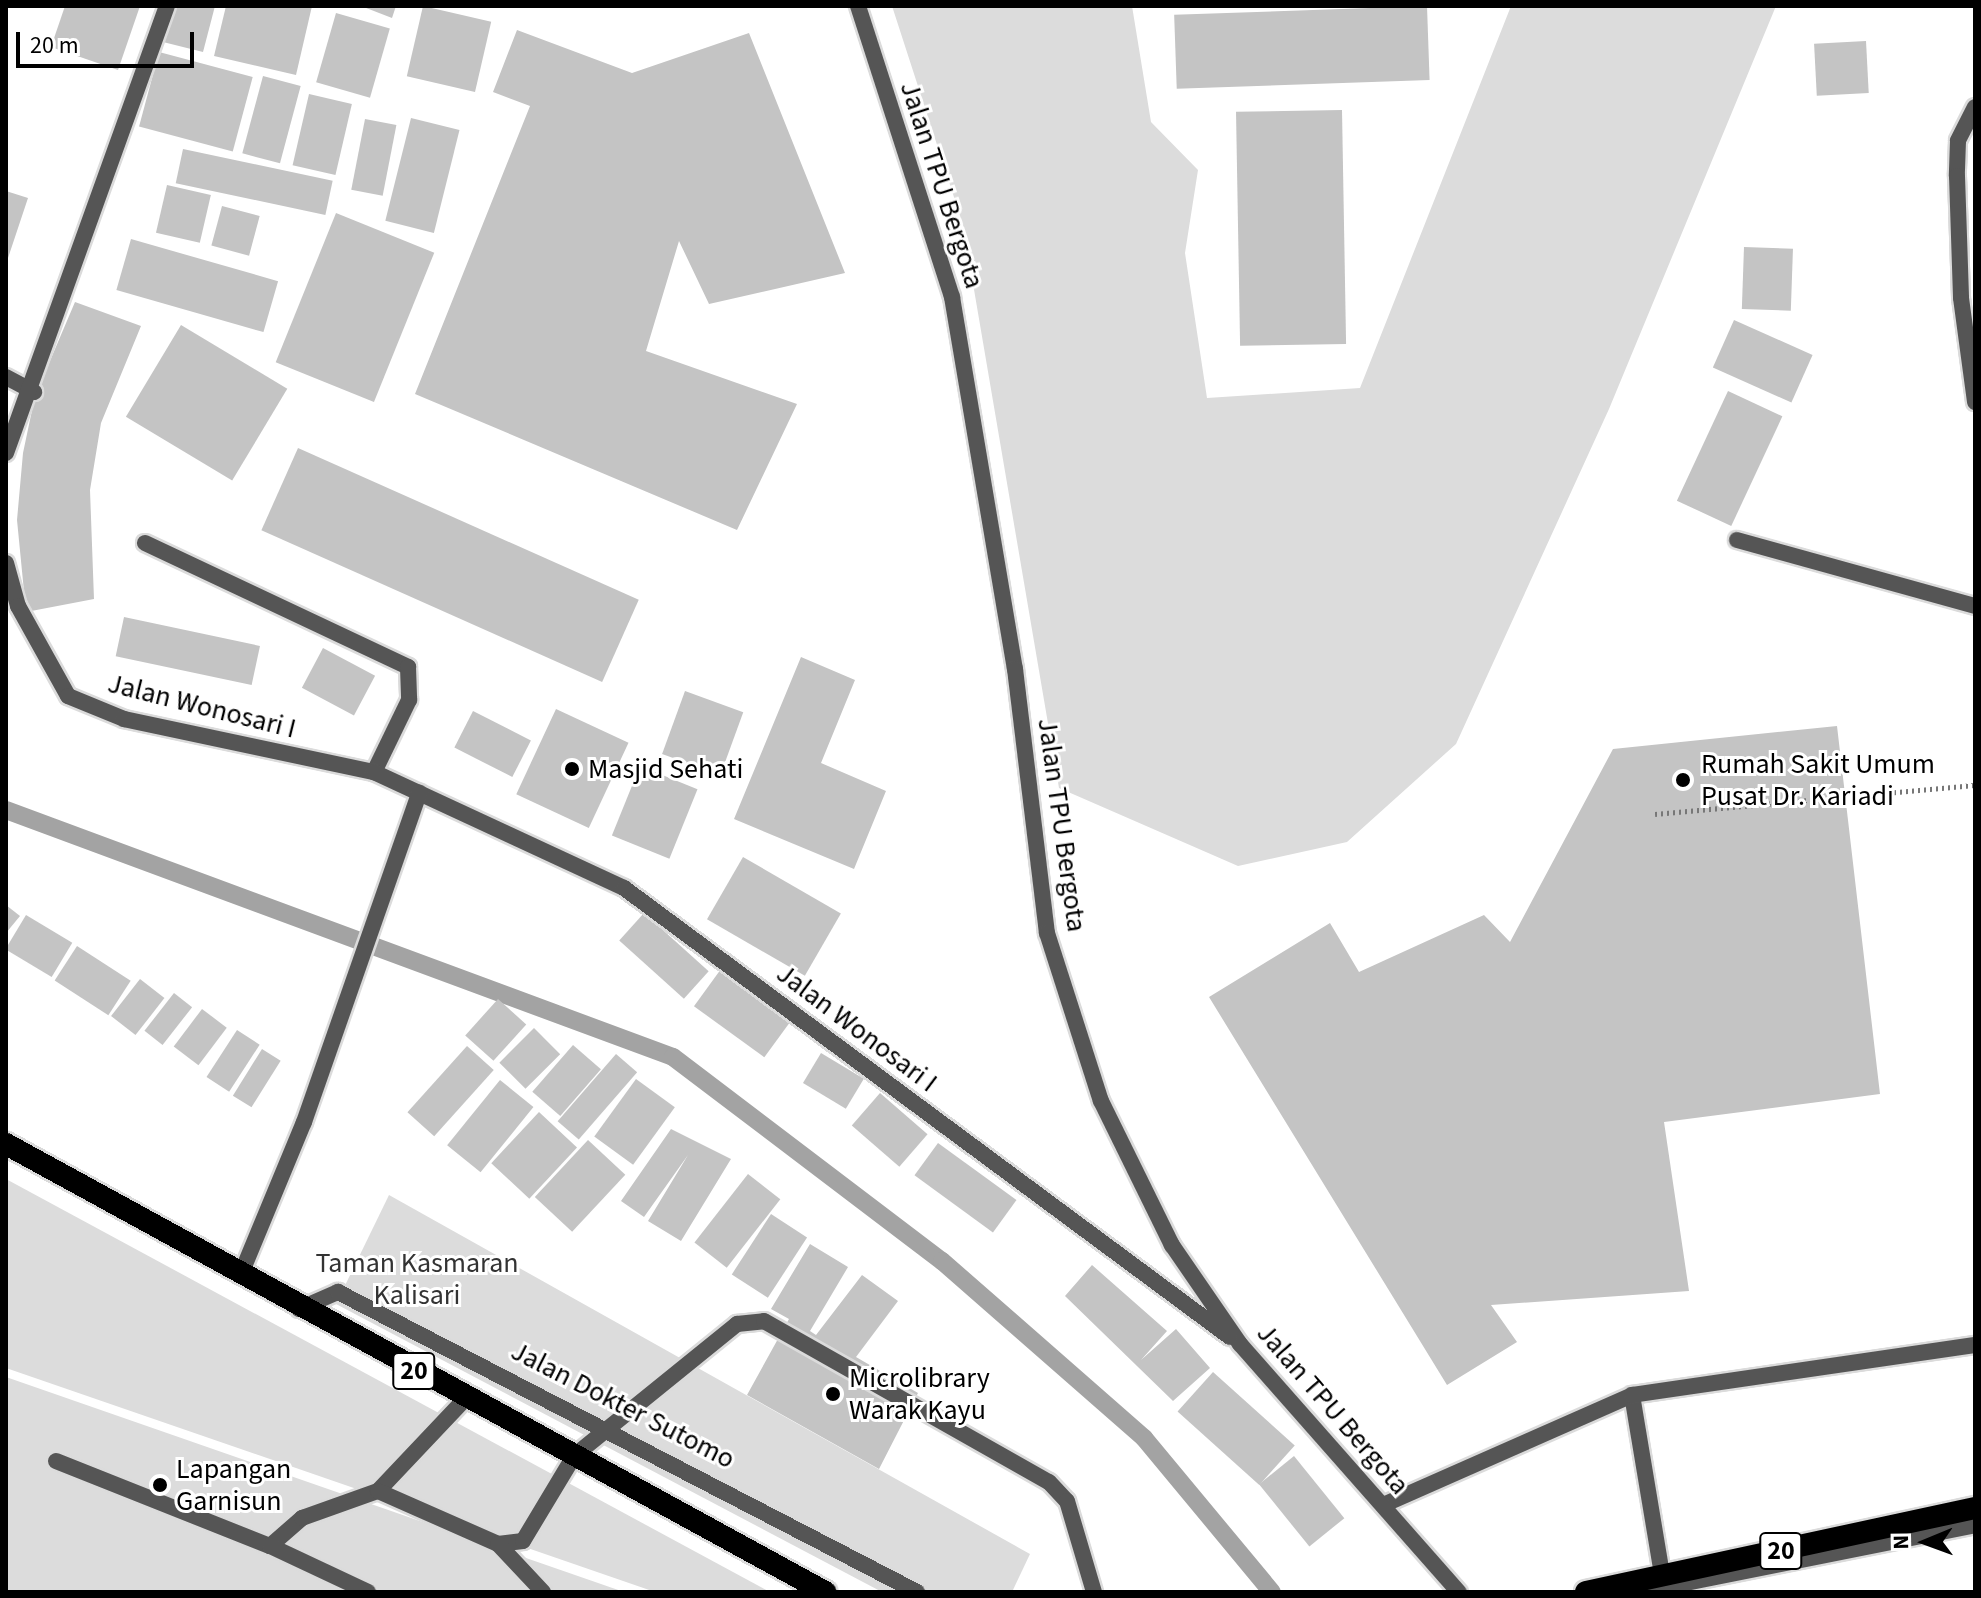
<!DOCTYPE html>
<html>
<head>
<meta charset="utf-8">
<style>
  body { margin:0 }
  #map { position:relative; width:1981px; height:1598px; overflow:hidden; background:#fff; font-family:"Source Sans 3",sans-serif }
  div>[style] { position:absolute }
  .green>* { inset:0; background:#dcdcdc }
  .stream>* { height:18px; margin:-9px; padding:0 9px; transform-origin:9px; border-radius:9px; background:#a3a3a3 }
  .building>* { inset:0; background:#c4c4c4; transform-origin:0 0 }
  .path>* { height:5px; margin-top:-2.5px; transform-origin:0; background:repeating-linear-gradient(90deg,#777 0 2px,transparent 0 6px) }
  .roads { filter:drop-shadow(2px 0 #dbdbdb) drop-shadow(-2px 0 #dbdbdb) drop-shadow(0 2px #dbdbdb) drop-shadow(0 -2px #dbdbdb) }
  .service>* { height:16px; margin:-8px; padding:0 8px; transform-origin:8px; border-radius:8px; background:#555 }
  .pedestrian>* { height:16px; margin:-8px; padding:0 8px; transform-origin:8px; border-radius:8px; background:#555 }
  .minor>* { height:16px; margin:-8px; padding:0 8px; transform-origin:8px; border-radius:8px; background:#555 }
  .trunk>* { height:22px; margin:-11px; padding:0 11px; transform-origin:11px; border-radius:11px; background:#000 }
  .dots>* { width:22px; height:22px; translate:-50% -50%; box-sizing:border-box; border:4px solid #fff; border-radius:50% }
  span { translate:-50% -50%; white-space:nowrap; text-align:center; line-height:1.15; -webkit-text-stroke:6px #fff; paint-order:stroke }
  .shield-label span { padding:2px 6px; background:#fff; border:2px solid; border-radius:6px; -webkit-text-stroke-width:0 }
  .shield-label { font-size:26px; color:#000; font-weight:700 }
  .street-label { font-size:28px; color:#000 }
  .poi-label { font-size:28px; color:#000 }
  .left { translate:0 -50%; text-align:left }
  .park-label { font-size:28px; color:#333 }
  .frame { position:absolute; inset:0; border:8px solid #000; pointer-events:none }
  .north { position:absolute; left:1885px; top:1502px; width:80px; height:80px; -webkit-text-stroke:6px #fff; paint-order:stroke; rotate:269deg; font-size:22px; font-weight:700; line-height:32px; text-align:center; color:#000 }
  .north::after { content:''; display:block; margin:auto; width:28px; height:36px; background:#000; clip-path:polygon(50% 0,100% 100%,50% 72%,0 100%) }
  .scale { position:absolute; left:16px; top:32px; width:178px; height:36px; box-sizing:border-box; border:4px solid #000; border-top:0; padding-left:10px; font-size:24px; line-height:28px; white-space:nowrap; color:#000; -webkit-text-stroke:6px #fff; paint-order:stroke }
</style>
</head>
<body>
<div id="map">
  <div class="green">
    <div style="clip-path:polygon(892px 6px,1132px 6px,1151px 122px,1198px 170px,1185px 253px,1207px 398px,1360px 388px,1511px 6px,1776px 6px,1609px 409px,1456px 744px,1347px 842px,1238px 866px,1059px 788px,963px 225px)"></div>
    <div style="clip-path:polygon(6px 1179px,770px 1592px,655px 1592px,6px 1368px)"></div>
    <div style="clip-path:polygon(389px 1195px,1030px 1554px,1012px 1592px,882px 1592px,336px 1304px)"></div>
    <div style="clip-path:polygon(6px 1377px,624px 1592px,6px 1592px)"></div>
  </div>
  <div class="stream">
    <div style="left:6px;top:810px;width:711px;rotate:20.32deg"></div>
    <div style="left:673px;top:1057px;width:338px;rotate:37.2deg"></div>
    <div style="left:942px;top:1261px;width:269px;rotate:41.2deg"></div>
    <div style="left:1144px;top:1438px;width:200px;rotate:50.3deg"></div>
  </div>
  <div class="building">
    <div style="clip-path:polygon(65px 6px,140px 6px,118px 70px,51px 47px)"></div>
    <div style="clip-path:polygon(172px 6px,215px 6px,203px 52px,163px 42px)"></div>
    <div style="clip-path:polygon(226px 6px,312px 6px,296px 75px,214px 56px)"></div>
    <div style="clip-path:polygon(361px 6px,396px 6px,392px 18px)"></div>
    <div style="left:423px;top:6px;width:70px;height:72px;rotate:13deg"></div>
    <div style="left:1427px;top:6px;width:74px;height:253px;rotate:88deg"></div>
    <div style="left:336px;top:13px;width:56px;height:72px;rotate:16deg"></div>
    <div style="clip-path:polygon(517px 30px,632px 73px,749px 33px,845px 273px,709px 304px,679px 241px,646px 351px,797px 404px,737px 530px,415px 394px,530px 106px,493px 92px)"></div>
    <div style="left:1866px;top:41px;width:52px;height:52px;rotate:87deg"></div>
    <div style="left:159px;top:52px;width:97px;height:77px;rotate:15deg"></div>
    <div style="left:263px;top:76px;width:39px;height:80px;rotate:15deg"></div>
    <div style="left:309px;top:94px;width:44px;height:73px;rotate:13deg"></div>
    <div style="left:1342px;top:110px;width:234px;height:106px;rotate:89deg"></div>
    <div style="left:411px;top:118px;width:50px;height:106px;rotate:14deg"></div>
    <div style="left:365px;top:119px;width:32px;height:72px;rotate:11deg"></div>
    <div style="left:183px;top:149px;width:153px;height:35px;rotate:12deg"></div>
    <div style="left:167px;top:185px;width:45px;height:49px;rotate:13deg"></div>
    <div style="clip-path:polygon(6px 191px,28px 198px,7px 261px,6px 261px)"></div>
    <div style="left:222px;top:206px;width:39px;height:41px;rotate:15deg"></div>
    <div style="left:336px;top:213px;width:106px;height:161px;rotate:22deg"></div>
    <div style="left:131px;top:239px;width:153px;height:53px;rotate:16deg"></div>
    <div style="left:1744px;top:247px;width:49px;height:62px;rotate:2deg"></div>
    <div style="clip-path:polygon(75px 302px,141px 326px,101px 423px,90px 490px,94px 599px,26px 612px,17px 520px,23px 453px,35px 396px)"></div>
    <div style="left:1734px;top:320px;width:86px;height:52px;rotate:24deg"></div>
    <div style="left:181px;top:325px;width:124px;height:107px;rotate:31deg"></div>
    <div style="left:1728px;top:391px;width:60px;height:121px;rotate:25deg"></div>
    <div style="left:298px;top:448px;width:373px;height:90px;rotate:24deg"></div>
    <div style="left:124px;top:617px;width:139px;height:40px;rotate:12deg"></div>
    <div style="left:323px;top:648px;width:59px;height:45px;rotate:28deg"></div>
    <div style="clip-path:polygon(801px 657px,855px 680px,821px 763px,886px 791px,854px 869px,734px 819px)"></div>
    <div style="left:685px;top:691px;width:62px;height:67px;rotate:20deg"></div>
    <div style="left:556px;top:709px;width:80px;height:94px;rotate:25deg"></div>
    <div style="left:473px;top:711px;width:65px;height:41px;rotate:27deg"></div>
    <div style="clip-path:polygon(1837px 726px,1880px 1094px,1664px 1122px,1689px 1291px,1491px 1305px,1517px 1342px,1447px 1385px,1209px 997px,1330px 923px,1359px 972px,1484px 915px,1510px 942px,1613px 749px)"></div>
    <div style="left:640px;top:766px;width:62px;height:75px;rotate:22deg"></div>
    <div style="left:743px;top:857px;width:113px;height:72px;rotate:30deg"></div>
    <div style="clip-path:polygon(6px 905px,20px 916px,6px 933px)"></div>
    <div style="left:644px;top:913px;width:87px;height:37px;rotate:42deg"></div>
    <div style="left:26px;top:915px;width:54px;height:40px;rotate:31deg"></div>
    <div style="left:77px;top:946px;width:64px;height:41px;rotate:33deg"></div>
    <div style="left:721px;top:969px;width:87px;height:46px;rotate:36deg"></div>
    <div style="left:140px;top:979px;width:31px;height:47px;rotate:38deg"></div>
    <div style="left:174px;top:993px;width:23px;height:48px;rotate:38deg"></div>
    <div style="left:498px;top:999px;width:38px;height:49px;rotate:42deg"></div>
    <div style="left:202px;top:1009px;width:31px;height:47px;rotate:37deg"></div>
    <div style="left:534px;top:1028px;width:37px;height:49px;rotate:45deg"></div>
    <div style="left:237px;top:1030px;width:27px;height:56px;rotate:33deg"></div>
    <div style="left:573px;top:1045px;width:37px;height:62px;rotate:41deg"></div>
    <div style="left:467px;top:1046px;width:36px;height:89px;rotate:42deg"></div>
    <div style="left:262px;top:1049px;width:22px;height:55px;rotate:32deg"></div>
    <div style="left:821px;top:1053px;width:50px;height:35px;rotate:31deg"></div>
    <div style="left:616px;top:1054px;width:28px;height:89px;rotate:41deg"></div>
    <div style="left:636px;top:1079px;width:48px;height:71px;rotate:36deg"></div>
    <div style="left:500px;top:1080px;width:43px;height:84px;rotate:39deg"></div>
    <div style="left:880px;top:1093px;width:63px;height:43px;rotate:41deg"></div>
    <div style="left:539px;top:1112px;width:52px;height:70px;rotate:43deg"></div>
    <div style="clip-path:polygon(671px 1129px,731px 1159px,681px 1241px,648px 1221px,688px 1155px,644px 1217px,621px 1201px)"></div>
    <div style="left:588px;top:1140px;width:51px;height:78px;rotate:43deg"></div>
    <div style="left:938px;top:1143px;width:97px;height:40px;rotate:36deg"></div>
    <div style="left:748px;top:1174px;width:41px;height:87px;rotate:38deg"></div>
    <div style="left:771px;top:1214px;width:43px;height:72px;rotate:33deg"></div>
    <div style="clip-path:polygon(810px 1244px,848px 1267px,810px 1331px,816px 1335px,862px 1275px,898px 1301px,856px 1357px,918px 1393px,879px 1469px,747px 1395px,789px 1319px,771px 1309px)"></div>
    <div style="clip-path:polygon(1092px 1265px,1167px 1331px,1141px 1360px,1176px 1329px,1210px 1368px,1173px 1401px,1065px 1296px)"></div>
    <div style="left:1213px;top:1372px;width:110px;height:53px;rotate:42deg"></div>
    <div style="left:1294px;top:1456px;width:80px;height:45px;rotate:51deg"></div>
  </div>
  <div class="path">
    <div style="left:1655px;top:814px;width:321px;rotate:-5.2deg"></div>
  </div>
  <div class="roads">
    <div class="service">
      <div style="left:1975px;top:107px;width:38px;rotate:117deg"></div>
      <div style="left:1958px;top:141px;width:35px;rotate:92deg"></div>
      <div style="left:1957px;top:176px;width:122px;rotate:88.1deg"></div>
      <div style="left:1961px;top:298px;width:105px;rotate:82.3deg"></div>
      <div style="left:1737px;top:540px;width:247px;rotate:15.5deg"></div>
      <div style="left:145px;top:543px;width:291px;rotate:25.2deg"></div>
      <div style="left:408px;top:667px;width:33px;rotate:88deg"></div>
      <div style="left:409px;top:700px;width:80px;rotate:115.9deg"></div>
      <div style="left:1632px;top:1395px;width:182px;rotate:80.5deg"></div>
      <div style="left:56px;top:1461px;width:230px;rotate:21.7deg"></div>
      <div style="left:270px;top:1546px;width:43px;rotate:-41.2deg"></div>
      <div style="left:302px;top:1518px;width:81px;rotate:-19.6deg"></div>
      <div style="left:378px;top:1491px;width:127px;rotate:-46.6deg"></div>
      <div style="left:378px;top:1491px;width:131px;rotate:23.8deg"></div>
      <div style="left:498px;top:1544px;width:25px;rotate:-7deg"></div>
      <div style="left:523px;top:1541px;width:99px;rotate:-59deg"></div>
      <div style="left:574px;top:1456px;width:210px;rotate:-39deg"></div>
      <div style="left:737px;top:1324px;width:27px;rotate:-6deg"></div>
      <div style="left:764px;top:1321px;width:327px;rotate:29.5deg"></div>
      <div style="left:1049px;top:1482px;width:26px;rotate:47deg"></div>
      <div style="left:1067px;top:1501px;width:95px;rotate:73.5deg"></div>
      <div style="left:1383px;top:1505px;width:272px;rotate:-23.8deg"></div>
      <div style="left:1632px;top:1395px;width:347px;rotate:-8.3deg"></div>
      <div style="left:498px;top:1544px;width:66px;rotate:46.8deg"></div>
      <div style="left:270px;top:1546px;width:108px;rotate:25.1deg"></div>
    </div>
    <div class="pedestrian">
      <div style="left:299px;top:1309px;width:43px;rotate:-23.6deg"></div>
      <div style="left:338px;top:1292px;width:652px;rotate:27.39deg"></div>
      <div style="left:1641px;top:1592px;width:341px;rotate:-11.3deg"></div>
    </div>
    <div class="minor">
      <div style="left:858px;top:6px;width:306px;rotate:72.1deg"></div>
      <div style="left:952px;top:297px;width:377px;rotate:80.4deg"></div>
      <div style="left:1015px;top:669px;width:266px;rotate:83.1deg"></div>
      <div style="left:1047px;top:933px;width:176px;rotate:72.2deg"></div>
      <div style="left:1101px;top:1101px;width:161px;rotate:63.8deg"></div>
      <div style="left:1172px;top:1245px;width:120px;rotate:55.5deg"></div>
      <div style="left:1240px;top:1344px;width:331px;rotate:48.6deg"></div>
      <div style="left:6px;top:377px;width:32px;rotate:28deg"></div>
      <div style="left:6px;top:453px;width:475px;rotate:-70.2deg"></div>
      <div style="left:6px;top:563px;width:45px;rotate:74.4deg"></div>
      <div style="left:18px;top:606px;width:103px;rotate:60.9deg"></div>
      <div style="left:68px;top:696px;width:61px;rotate:22.3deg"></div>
      <div style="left:124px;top:719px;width:256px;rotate:12deg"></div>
      <div style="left:374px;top:772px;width:276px;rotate:24.9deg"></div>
      <div style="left:624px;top:888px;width:754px;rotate:36.54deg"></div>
      <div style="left:241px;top:1274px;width:165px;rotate:-67.5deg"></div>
      <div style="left:304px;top:1122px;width:349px;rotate:-70.7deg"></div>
    </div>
    <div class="trunk">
      <div style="left:6px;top:1144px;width:934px;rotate:28.68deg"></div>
      <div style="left:1586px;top:1592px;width:398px;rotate:-12.2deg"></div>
    </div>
  </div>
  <div class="dots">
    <div style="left:572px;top:769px;background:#000"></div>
    <div style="left:1683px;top:780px;background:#000"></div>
    <div style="left:833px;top:1394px;background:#000"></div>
    <div style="left:160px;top:1485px;background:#000"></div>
  </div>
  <div class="shield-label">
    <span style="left:414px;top:1371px">20</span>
    <span style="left:1781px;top:1551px">20</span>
  </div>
  <div class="street-label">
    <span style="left:942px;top:185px;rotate:72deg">Jalan TPU Bergota</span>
    <span style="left:202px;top:706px;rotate:14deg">Jalan Wonosari I</span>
    <span style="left:1062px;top:825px;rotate:82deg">Jalan TPU Bergota</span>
    <span style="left:857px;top:1028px;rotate:37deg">Jalan Wonosari I</span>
    <span style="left:623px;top:1405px;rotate:27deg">Jalan Dokter Sutomo</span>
    <span style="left:1333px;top:1409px;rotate:49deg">Jalan TPU Bergota</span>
  </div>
  <div class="poi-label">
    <span class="left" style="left:1701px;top:780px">Rumah Sakit Umum<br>Pusat Dr. Kariadi</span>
    <span class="left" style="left:588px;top:769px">Masjid Sehati</span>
    <span class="left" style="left:849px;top:1394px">Microlibrary<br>Warak Kayu</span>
    <span class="left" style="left:176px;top:1485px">Lapangan<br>Garnisun</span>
  </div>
  <div class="park-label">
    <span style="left:417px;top:1279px">Taman Kasmaran<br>Kalisari</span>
  </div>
  <div class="frame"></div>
  <div class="north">N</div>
  <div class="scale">20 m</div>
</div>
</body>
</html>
